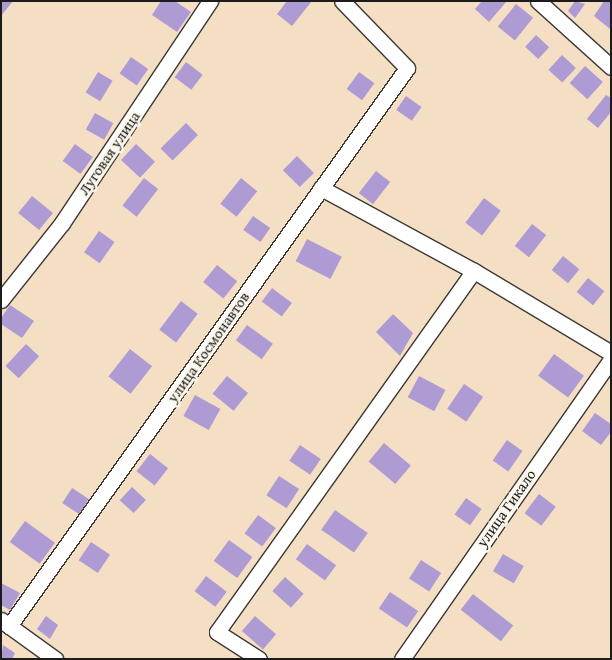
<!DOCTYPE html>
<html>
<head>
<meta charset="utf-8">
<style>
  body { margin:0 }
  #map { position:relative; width:612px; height:660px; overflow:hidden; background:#f5dfc4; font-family:"Gentium Book Plus",serif }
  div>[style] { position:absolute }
  .building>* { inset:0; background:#ae9bd3; transform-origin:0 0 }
  .roads { filter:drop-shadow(1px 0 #3d3935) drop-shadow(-1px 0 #3d3935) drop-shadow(0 1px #3d3935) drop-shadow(0 -1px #3d3935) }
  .street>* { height:15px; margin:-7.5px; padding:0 7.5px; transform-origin:7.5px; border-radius:7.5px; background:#fff }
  span { translate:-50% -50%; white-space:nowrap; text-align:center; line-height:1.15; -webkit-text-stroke:5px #fbf7ec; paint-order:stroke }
  .street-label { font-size:15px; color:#1c1c1c }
  .frame { position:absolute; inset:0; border:2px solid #1c1c1c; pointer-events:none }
</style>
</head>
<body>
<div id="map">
  <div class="building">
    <div style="clip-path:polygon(1px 1px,13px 1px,1px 16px)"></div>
    <div style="clip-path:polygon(161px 1px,175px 1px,191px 12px,177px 32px,152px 15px)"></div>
    <div style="clip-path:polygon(287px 1px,312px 1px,292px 26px,277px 14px)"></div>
    <div style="clip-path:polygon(482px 1px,507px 1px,489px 22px,475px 9px)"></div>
    <div style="clip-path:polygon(575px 1px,585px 4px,575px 18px,568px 11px)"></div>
    <div style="clip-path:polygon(604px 1px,611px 1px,610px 29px,594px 16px)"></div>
    <div style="left:516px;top:4px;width:22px;height:29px;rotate:39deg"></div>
    <div style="left:536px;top:35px;width:18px;height:16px;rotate:43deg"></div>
    <div style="left:562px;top:55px;width:19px;height:20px;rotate:43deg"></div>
    <div style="left:131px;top:57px;width:21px;height:20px;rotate:35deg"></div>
    <div style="left:186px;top:62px;width:21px;height:19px;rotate:37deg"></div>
    <div style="left:585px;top:66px;width:24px;height:23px;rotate:42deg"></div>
    <div style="left:98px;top:72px;width:17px;height:24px;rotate:31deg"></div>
    <div style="left:359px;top:72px;width:19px;height:21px;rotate:36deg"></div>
    <div style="clip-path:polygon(606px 95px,611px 98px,611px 112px,598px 128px,587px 119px)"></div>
    <div style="left:406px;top:96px;width:19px;height:17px;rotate:35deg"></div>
    <div style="left:95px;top:113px;width:21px;height:19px;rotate:29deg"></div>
    <div style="left:186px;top:123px;width:17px;height:36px;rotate:45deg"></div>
    <div style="left:75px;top:144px;width:22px;height:21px;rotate:36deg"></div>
    <div style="left:136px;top:144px;width:26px;height:22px;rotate:43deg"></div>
    <div style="left:297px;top:156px;width:24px;height:20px;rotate:45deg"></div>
    <div style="left:376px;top:171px;width:18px;height:28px;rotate:38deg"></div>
    <div style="left:144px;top:178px;width:18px;height:35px;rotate:38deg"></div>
    <div style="left:241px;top:178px;width:21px;height:33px;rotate:39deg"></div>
    <div style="left:32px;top:196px;width:27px;height:22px;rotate:39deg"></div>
    <div style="left:484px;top:198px;width:21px;height:31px;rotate:37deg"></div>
    <div style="left:253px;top:216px;width:21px;height:17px;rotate:35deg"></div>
    <div style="left:532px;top:224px;width:18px;height:28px;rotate:38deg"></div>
    <div style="left:99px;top:231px;width:19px;height:26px;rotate:35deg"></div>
    <div style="left:307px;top:239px;width:39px;height:25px;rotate:27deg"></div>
    <div style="left:563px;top:256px;width:21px;height:18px;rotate:39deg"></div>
    <div style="left:217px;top:265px;width:26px;height:22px;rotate:39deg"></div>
    <div style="left:588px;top:278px;width:21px;height:18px;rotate:39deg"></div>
    <div style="left:272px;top:288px;width:25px;height:17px;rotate:37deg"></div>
    <div style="left:181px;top:301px;width:21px;height:36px;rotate:37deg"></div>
    <div style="clip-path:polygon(10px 305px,34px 321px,22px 338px,1px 324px,1px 318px)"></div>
    <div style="clip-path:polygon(393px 314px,413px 333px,400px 356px,376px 332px)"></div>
    <div style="left:247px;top:325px;width:32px;height:19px;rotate:36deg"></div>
    <div style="left:26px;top:344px;width:18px;height:30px;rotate:43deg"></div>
    <div style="left:130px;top:349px;width:28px;height:35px;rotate:38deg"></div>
    <div style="left:554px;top:354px;width:37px;height:27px;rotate:36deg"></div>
    <div style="left:227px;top:376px;width:27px;height:23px;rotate:39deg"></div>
    <div style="left:419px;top:376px;width:30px;height:24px;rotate:28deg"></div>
    <div style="left:464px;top:384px;width:23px;height:30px;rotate:34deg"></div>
    <div style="left:195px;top:395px;width:29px;height:24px;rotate:29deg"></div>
    <div style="clip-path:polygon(595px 413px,611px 424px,611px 432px,601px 445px,582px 431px)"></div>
    <div style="left:507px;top:440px;width:19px;height:25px;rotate:35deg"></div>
    <div style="left:384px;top:443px;width:35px;height:24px;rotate:40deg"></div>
    <div style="left:300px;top:445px;width:25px;height:19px;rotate:34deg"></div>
    <div style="left:150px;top:454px;width:23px;height:22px;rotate:38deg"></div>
    <div style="left:279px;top:476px;width:24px;height:23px;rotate:33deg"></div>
    <div style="left:132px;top:487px;width:19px;height:18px;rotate:43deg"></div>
    <div style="left:72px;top:488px;width:20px;height:18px;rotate:33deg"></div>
    <div style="left:539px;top:494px;width:21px;height:24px;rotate:37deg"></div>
    <div style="left:466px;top:498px;width:19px;height:20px;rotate:35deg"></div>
    <div style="left:335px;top:510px;width:40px;height:24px;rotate:35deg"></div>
    <div style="left:258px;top:515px;width:22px;height:23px;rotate:36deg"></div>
    <div style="left:25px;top:521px;width:37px;height:26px;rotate:36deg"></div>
    <div style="left:229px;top:540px;width:29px;height:26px;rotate:36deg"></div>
    <div style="left:91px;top:542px;width:23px;height:22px;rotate:34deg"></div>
    <div style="left:307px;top:544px;width:36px;height:19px;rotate:36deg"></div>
    <div style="left:503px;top:554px;width:24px;height:20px;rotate:30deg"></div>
    <div style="left:421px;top:560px;width:24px;height:22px;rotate:33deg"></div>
    <div style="left:206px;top:576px;width:26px;height:19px;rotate:37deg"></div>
    <div style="left:285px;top:577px;width:25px;height:19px;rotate:42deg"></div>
    <div style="clip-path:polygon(1px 583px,20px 593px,10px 610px,1px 605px)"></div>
    <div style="left:390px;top:592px;width:34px;height:20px;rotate:34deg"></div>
    <div style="left:473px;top:594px;width:51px;height:20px;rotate:38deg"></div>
    <div style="clip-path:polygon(46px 616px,58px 625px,50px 639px,37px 629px)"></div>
    <div style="left:255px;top:616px;width:28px;height:20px;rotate:41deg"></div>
    <div style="clip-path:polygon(3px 645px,15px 653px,12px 659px,1px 659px)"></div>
  </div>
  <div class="roads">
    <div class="street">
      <div style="left:538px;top:1px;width:98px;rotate:42.1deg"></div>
      <div style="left:321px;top:188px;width:174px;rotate:28.5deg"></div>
      <div style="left:474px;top:271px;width:160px;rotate:30.9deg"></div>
      <div style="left:1px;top:300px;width:98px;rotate:-51.6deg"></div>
      <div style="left:62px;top:223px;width:267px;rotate:-56.3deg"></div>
      <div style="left:1px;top:620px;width:67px;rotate:35.8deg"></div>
      <div style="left:9px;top:626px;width:685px;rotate:-54.5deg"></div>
      <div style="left:407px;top:68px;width:93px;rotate:-134.1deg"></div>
      <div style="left:259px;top:659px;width:50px;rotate:-147.3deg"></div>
      <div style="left:217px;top:632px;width:443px;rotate:-54.6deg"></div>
      <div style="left:402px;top:659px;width:366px;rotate:-55.1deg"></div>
    </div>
  </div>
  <div class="street-label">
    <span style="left:109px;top:153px;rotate:-56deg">Луговая улица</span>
    <span style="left:208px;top:347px;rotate:-55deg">улица Космонавтов</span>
    <span style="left:506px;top:508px;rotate:-55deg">улица Гикало</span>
  </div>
  <div class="frame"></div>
</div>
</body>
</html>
